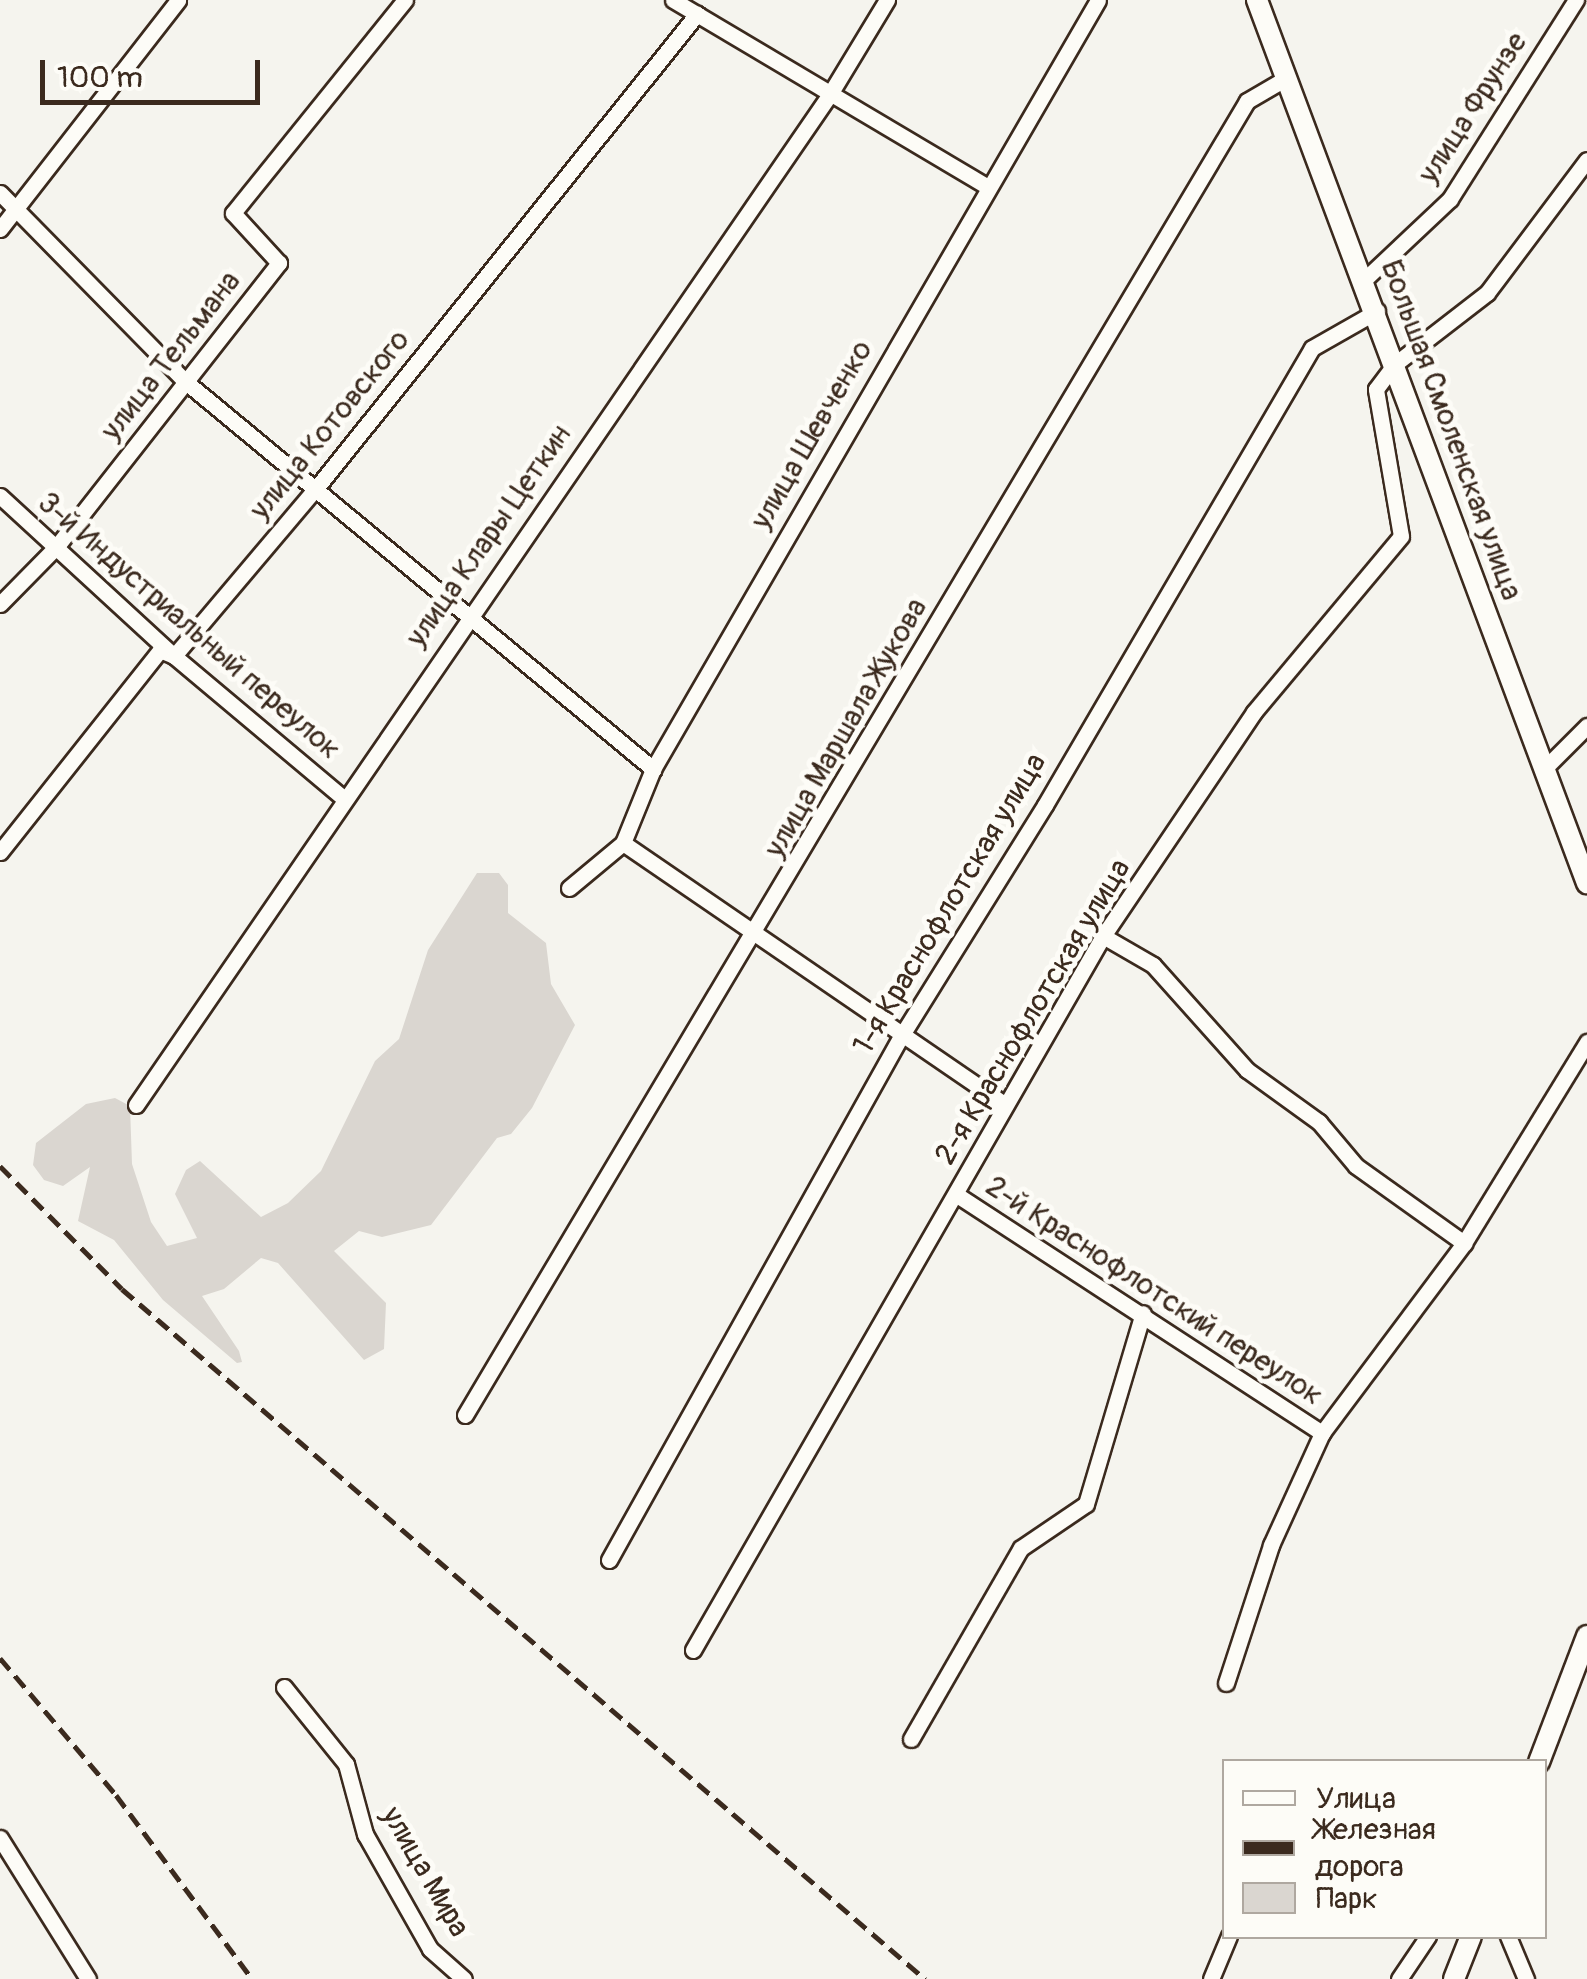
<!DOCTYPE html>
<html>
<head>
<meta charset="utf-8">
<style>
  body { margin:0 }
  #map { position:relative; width:1587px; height:1979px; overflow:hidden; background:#f5f4ee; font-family:Pangolin,sans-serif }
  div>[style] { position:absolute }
  .green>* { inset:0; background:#dad6d0 }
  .roads { filter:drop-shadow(2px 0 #3b2a1e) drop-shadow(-2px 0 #3b2a1e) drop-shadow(0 2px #3b2a1e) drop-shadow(0 -2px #3b2a1e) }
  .minor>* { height:15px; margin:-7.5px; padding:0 7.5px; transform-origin:7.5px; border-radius:7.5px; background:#fdfcf7 }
  .major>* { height:20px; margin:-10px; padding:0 10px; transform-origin:10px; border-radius:10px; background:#fdfcf7 }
  .rail>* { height:5px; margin-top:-2.5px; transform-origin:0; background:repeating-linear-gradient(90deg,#3b2a1e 0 15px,transparent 0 23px) }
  span { translate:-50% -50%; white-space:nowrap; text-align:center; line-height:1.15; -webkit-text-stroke:10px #fdfcf7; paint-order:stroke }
  .street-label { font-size:30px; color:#3b2a1e }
  .legend { position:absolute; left:1222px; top:1759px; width:325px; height:180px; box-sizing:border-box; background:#fdfcf7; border:2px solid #afa8a0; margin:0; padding:12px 18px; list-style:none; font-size:30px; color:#3b2a1e }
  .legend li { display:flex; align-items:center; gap:20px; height:50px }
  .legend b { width:50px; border:2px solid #afa8a0 }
  .scale { position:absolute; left:40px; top:60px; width:220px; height:45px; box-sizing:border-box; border:5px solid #3b2a1e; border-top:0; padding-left:12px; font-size:30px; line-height:35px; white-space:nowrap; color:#3b2a1e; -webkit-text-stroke:8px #fdfcf7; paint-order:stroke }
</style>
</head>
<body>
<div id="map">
  <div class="green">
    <div style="clip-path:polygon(477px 873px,499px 873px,508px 885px,508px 913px,546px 943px,551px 984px,575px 1025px,532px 1108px,511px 1134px,497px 1138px,431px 1225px,382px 1237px,359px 1231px,334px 1251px,386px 1303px,384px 1349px,364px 1360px,278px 1263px,261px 1258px,224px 1289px,202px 1296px,239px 1351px,242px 1362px,237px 1363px,163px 1300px,114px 1240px,78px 1221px,90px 1167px,63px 1186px,44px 1180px,33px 1165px,36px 1143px,86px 1104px,115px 1098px,130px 1106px,132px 1164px,151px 1222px,167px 1246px,197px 1238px,175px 1194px,186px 1170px,200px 1161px,261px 1217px,288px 1203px,321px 1171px,375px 1061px,399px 1039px,428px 950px)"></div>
  </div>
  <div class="roads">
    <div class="minor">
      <div style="left:673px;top:0;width:364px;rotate:30.7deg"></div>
      <div style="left:0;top:193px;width:265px;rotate:45.5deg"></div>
      <div style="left:186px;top:382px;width:607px;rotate:39.65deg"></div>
      <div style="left:0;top:229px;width:290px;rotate:-52.1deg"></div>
      <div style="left:1364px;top:280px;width:118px;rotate:-43.3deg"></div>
      <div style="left:1450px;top:199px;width:236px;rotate:-57.7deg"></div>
      <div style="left:0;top:496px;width:236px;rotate:42.6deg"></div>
      <div style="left:174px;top:656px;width:219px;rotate:40deg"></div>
      <div style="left:0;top:604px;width:81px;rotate:-45.5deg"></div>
      <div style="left:57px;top:546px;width:360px;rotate:-51.9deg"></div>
      <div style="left:279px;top:263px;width:68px;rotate:-132.6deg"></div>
      <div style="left:233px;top:213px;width:274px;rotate:-51.1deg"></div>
      <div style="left:1544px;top:769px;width:61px;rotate:-45deg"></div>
      <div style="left:623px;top:843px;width:463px;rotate:34.4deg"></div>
      <div style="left:0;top:852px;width:258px;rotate:-51.6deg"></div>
      <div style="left:160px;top:650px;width:15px;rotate:23deg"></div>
      <div style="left:174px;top:656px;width:221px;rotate:-49.8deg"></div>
      <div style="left:317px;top:487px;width:607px;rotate:-51.22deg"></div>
      <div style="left:569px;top:888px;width:70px;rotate:-39.8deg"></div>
      <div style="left:623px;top:843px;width:80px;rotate:-67.9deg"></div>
      <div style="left:653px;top:769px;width:888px;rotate:-59.94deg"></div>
      <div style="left:1103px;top:936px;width:58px;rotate:30.1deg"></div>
      <div style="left:1153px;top:965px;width:141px;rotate:48.2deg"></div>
      <div style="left:1247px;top:1070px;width:89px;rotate:35.8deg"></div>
      <div style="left:1319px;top:1122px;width:57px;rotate:49.9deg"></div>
      <div style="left:1356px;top:1166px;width:133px;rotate:35.5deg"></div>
      <div style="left:136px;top:1105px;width:1226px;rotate:-55.53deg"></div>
      <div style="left:830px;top:94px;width:110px;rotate:-58.8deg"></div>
      <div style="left:957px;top:1195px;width:436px;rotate:33.1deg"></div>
      <div style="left:465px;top:1415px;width:1529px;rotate:-59.24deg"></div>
      <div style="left:1247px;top:101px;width:42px;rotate:-30.3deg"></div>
      <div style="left:609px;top:1560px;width:598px;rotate:-60.86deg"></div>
      <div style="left:900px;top:1038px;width:274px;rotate:-58.1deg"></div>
      <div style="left:1045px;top:805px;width:529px;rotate:-59.7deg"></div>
      <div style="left:1312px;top:348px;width:75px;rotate:-29.6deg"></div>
      <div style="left:693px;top:1650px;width:823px;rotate:-60.13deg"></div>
      <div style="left:1103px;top:936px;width:270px;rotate:-56deg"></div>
      <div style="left:1254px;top:712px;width:229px;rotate:-50.1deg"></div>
      <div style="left:1401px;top:536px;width:149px;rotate:-99.7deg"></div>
      <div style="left:1376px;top:389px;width:31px;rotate:-53deg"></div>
      <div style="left:1395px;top:364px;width:116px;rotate:-37.7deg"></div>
      <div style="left:1487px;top:293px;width:166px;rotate:-53.1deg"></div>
      <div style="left:1226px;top:1683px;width:145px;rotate:-71.9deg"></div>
      <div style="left:1271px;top:1545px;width:123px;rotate:-65.5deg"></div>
      <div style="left:1322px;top:1433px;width:237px;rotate:-53.2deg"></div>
      <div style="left:1464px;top:1243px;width:236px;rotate:-58.5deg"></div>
      <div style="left:284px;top:1687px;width:99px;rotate:51.2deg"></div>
      <div style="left:346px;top:1764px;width:73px;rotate:74.8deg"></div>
      <div style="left:365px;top:1834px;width:132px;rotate:60.5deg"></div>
      <div style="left:430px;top:1949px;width:45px;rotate:41.4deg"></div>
      <div style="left:911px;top:1739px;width:220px;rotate:-60.1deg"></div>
      <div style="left:1021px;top:1548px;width:78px;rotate:-34.1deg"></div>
      <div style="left:1086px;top:1504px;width:199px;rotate:-73.4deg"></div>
      <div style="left:0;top:1838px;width:166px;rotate:58deg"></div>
      <div style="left:1508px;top:1936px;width:47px;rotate:67.3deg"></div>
      <div style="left:1211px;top:1979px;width:47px;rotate:-67.3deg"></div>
      <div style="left:1399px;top:1979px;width:52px;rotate:-56deg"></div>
    </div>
    <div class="major">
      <div style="left:1257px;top:0;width:943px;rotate:69.51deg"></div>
      <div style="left:1539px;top:1762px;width:135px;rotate:-69.1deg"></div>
      <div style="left:1454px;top:1979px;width:46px;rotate:-68.4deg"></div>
    </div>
  </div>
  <div class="rail">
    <div style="left:0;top:1166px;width:173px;rotate:45.2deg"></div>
    <div style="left:122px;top:1289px;width:1059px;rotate:40.67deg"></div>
    <div style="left:0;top:1658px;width:180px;rotate:49.7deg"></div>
    <div style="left:116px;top:1795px;width:229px;rotate:53.5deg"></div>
  </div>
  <div class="street-label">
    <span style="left:1473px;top:108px;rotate:-57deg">улица Фрунзе</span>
    <span style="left:171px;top:356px;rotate:-52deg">улица Тельмана</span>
    <span style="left:330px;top:425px;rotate:-51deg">улица Котовского</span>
    <span style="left:1451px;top:430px;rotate:70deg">Большая Смоленская улица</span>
    <span style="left:812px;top:435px;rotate:-60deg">улица Шевченко</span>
    <span style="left:489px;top:536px;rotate:-55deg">улица Клары Цеткин</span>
    <span style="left:189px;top:626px;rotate:41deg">3-й Индустриальный переулок</span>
    <span style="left:846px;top:728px;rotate:-60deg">улица Маршала Жукова</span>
    <span style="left:950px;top:904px;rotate:-59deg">1-я Краснофлотская улица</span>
    <span style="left:1033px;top:1012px;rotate:-59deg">2-я Краснофлотская улица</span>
    <span style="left:1154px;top:1291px;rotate:33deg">2-й Краснофлотский переулок</span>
    <span style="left:425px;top:1872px;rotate:60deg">улица Мира</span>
  </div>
  <ul class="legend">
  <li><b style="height:12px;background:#fdfcf7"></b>Улица</li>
  <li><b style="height:12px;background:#3b2a1e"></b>Железная дорога</li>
  <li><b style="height:28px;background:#dad6d0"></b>Парк</li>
  </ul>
  <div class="scale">100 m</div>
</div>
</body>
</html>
